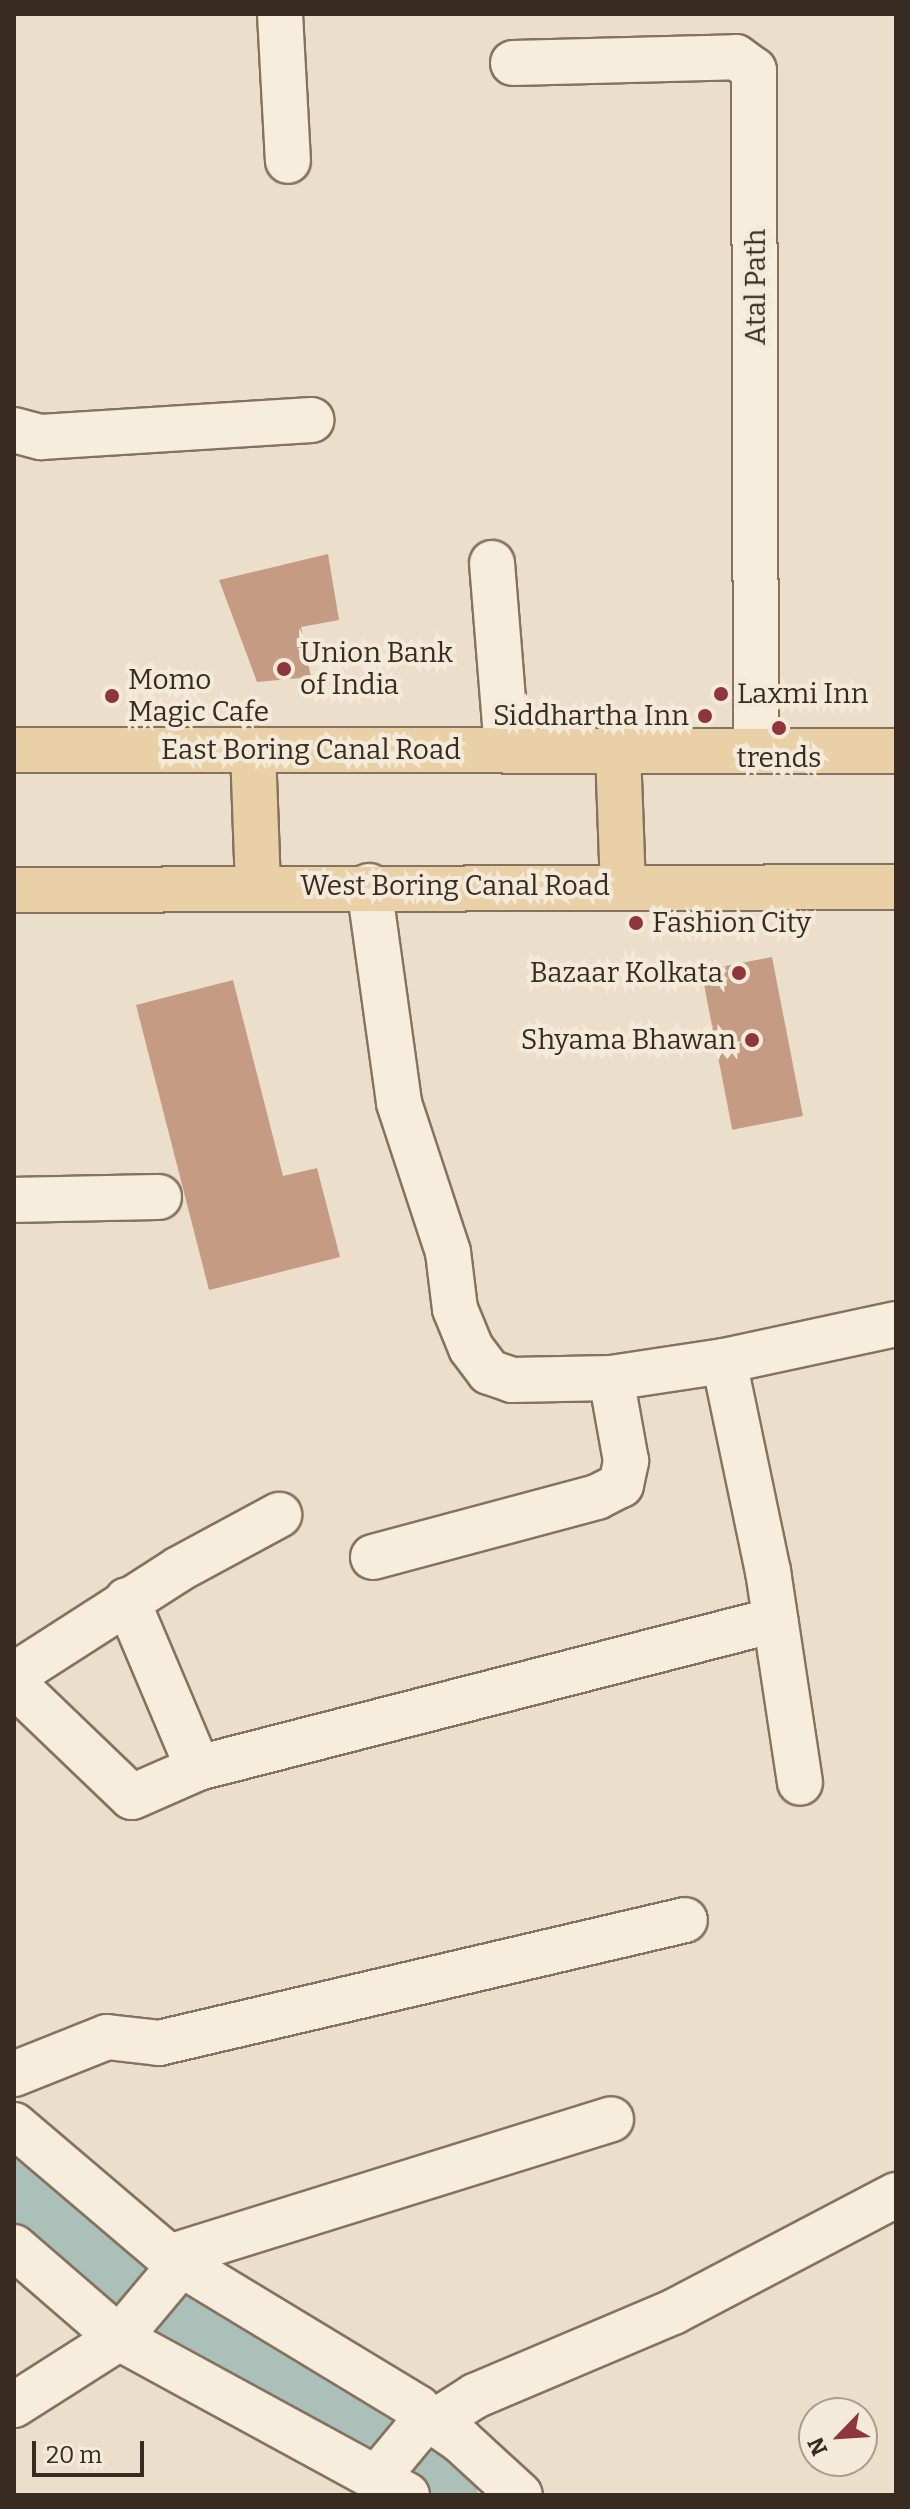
<!DOCTYPE html>
<html>
<head>
<meta charset="utf-8">
<style>
  body { margin:0 }
  #map { position:relative; width:910px; height:2509px; overflow:hidden; background:#ebdfcb; font-family:Bitter,serif }
  div>[style] { position:absolute }
  .river>* { height:68px; margin:-34px; padding:0 34px; transform-origin:34px; border-radius:34px; background:#aac0b8 }
  .building>* { inset:0; background:#c59b84; transform-origin:0 0 }
  .roads { filter:drop-shadow(2px 0 #867260) drop-shadow(-2px 0 #867260) drop-shadow(0 2px #867260) drop-shadow(0 -2px #867260) }
  .minor>* { height:44px; margin:-22px; padding:0 22px; transform-origin:22px; border-radius:22px; background:#f6eddd }
  .major>* { height:44px; margin:-22px; padding:0 22px; transform-origin:22px; border-radius:22px; background:#e9d0a7 }
  .dots>* { width:22px; height:22px; translate:-50% -50%; box-sizing:border-box; border:4px solid #f3ead9; border-radius:50% }
  span { translate:-50% -50%; white-space:nowrap; text-align:center; line-height:1.15; -webkit-text-stroke:8px #f3ead9; paint-order:stroke }
  .street-label { font-size:28px; color:#382b22 }
  .poi-label { font-size:28px; color:#382b22 }
  .left { translate:0 -50%; text-align:left }
  .right { translate:-100% -50%; text-align:right }
  .frame { position:absolute; inset:0; border:16px solid #382b22; pointer-events:none }
  .north { position:absolute; left:798px; top:2397px; width:80px; height:80px; box-sizing:border-box; background:#f3ead9; border:2px solid #a89e90; border-radius:50%; rotate:245deg; font-size:22px; font-weight:700; line-height:32px; text-align:center; color:#382b22 }
  .north::after { content:''; display:block; margin:auto; width:28px; height:36px; background:#8f363d; clip-path:polygon(50% 0,100% 100%,50% 72%,0 100%) }
  .scale { position:absolute; left:32px; top:2441px; width:112px; height:36px; box-sizing:border-box; border:4px solid #382b22; border-top:0; padding-left:10px; font-size:24px; line-height:28px; white-space:nowrap; color:#382b22; -webkit-text-stroke:6px #f3ead9; paint-order:stroke }
</style>
</head>
<body>
<div id="map">
  <div class="river">
    <div style="left:14px;top:2185px;width:134px;rotate:45deg"></div>
    <div style="left:109px;top:2280px;width:69px;rotate:33.2deg"></div>
    <div style="left:167px;top:2318px;width:204px;rotate:27.7deg"></div>
    <div style="left:348px;top:2413px;width:126px;rotate:40.5deg"></div>
  </div>
  <div class="building">
    <div style="clip-path:polygon(328px 554px,339px 620px,301px 627px,311px 677px,257px 682px,219px 580px)"></div>
    <div style="left:772px;top:957px;width:162px;height:72px;rotate:79deg"></div>
    <div style="clip-path:polygon(233px 980px,283px 1176px,317px 1168px,340px 1257px,209px 1290px,136px 1005px)"></div>
  </div>
  <div class="roads">
    <div class="minor">
      <div style="left:280px;top:14px;width:147px;rotate:86.9deg"></div>
      <div style="left:513px;top:63px;width:223px;rotate:-1.5deg"></div>
      <div style="left:736px;top:57px;width:22px;rotate:36deg"></div>
      <div style="left:754px;top:70px;width:681px;rotate:89.83deg"></div>
      <div style="left:14px;top:430px;width:28px;rotate:15deg"></div>
      <div style="left:41px;top:437px;width:271px;rotate:-3.6deg"></div>
      <div style="left:492px;top:563px;width:188px;rotate:85.4deg"></div>
      <div style="left:369px;top:886px;width:219px;rotate:82.1deg"></div>
      <div style="left:399px;top:1103px;width:157px;rotate:71.8deg"></div>
      <div style="left:448px;top:1252px;width:57px;rotate:83deg"></div>
      <div style="left:455px;top:1309px;width:42px;rotate:67.7deg"></div>
      <div style="left:471px;top:1348px;width:30px;rotate:53deg"></div>
      <div style="left:489px;top:1372px;width:24px;rotate:19deg"></div>
      <div style="left:512px;top:1380px;width:99px;rotate:-1.2deg"></div>
      <div style="left:611px;top:1378px;width:114px;rotate:-8.6deg"></div>
      <div style="left:724px;top:1361px;width:176px;rotate:-12.1deg"></div>
      <div style="left:14px;top:1200px;width:145px;rotate:-1.2deg"></div>
      <div style="left:724px;top:1361px;width:215px;rotate:78.2deg"></div>
      <div style="left:768px;top:1571px;width:214px;rotate:81.4deg"></div>
      <div style="left:373px;top:1557px;width:232px;rotate:-15deg"></div>
      <div style="left:597px;top:1497px;width:27px;rotate:-27deg"></div>
      <div style="left:621px;top:1485px;width:25px;rotate:-78deg"></div>
      <div style="left:626px;top:1461px;width:84px;rotate:-100.2deg"></div>
      <div style="left:127px;top:1600px;width:182px;rotate:67.1deg"></div>
      <div style="left:14px;top:1675px;width:196px;rotate:-32.7deg"></div>
      <div style="left:179px;top:1569px;width:114px;rotate:-28.4deg"></div>
      <div style="left:14px;top:1684px;width:163px;rotate:43.8deg"></div>
      <div style="left:132px;top:1797px;width:72px;rotate:-23.7deg"></div>
      <div style="left:198px;top:1768px;width:596px;rotate:-14.39deg"></div>
      <div style="left:14px;top:2074px;width:100px;rotate:-21.7deg"></div>
      <div style="left:107px;top:2037px;width:52px;rotate:6.6deg"></div>
      <div style="left:159px;top:2043px;width:540px;rotate:-13.16deg"></div>
      <div style="left:14px;top:2125px;width:204px;rotate:40.4deg"></div>
      <div style="left:169px;top:2257px;width:291px;rotate:31.2deg"></div>
      <div style="left:418px;top:2408px;width:13px;rotate:77deg"></div>
      <div style="left:421px;top:2421px;width:14px;rotate:120deg"></div>
      <div style="left:414px;top:2433px;width:55px;rotate:129.8deg"></div>
      <div style="left:14px;top:2247px;width:139px;rotate:40.9deg"></div>
      <div style="left:119px;top:2338px;width:328px;rotate:28.6deg"></div>
      <div style="left:169px;top:2257px;width:463px;rotate:-17.3deg"></div>
      <div style="left:14px;top:2405px;width:125px;rotate:-32.5deg"></div>
      <div style="left:119px;top:2338px;width:97px;rotate:-50deg"></div>
      <div style="left:422px;top:2414px;width:46px;rotate:34.4deg"></div>
      <div style="left:460px;top:2440px;width:81px;rotate:42.5deg"></div>
      <div style="left:434px;top:2422px;width:49px;rotate:-32.4deg"></div>
      <div style="left:475px;top:2396px;width:215px;rotate:-23deg"></div>
      <div style="left:673px;top:2312px;width:252px;rotate:-27.7deg"></div>
    </div>
    <div class="major">
      <div style="left:14px;top:750px;width:882px;rotate:0.06deg"></div>
      <div style="left:253px;top:750px;width:136px;rotate:87.9deg"></div>
      <div style="left:618px;top:751px;width:135px;rotate:87.9deg"></div>
      <div style="left:14px;top:890px;width:882px;rotate:-0.19deg"></div>
    </div>
  </div>
  <div class="dots">
    <div style="left:284px;top:669px;background:#8f363d"></div>
    <div style="left:721px;top:694px;background:#8f363d"></div>
    <div style="left:112px;top:696px;background:#8f363d"></div>
    <div style="left:705px;top:716px;background:#8f363d"></div>
    <div style="left:779px;top:728px;background:#8f363d"></div>
    <div style="left:636px;top:923px;background:#8f363d"></div>
    <div style="left:739px;top:973px;background:#8f363d"></div>
    <div style="left:752px;top:1040px;background:#8f363d"></div>
  </div>
  <div class="street-label">
    <span style="left:756px;top:287px;rotate:-90deg">Atal Path</span>
    <span style="left:311px;top:750px">East Boring Canal Road</span>
    <span style="left:455px;top:886px">West Boring Canal Road</span>
  </div>
  <div class="poi-label">
    <span class="left" style="left:300px;top:669px">Union Bank<br>of India</span>
    <span class="left" style="left:128px;top:696px">Momo<br>Magic Cafe</span>
    <span class="left" style="left:737px;top:694px">Laxmi Inn</span>
    <span class="right" style="left:689px;top:716px">Siddhartha Inn</span>
    <span style="left:779px;top:758px">trends</span>
    <span class="left" style="left:652px;top:923px">Fashion City</span>
    <span class="right" style="left:723px;top:973px">Bazaar Kolkata</span>
    <span class="right" style="left:736px;top:1040px">Shyama Bhawan</span>
  </div>
  <div class="frame"></div>
  <div class="north">N</div>
  <div class="scale">20 m</div>
</div>
</body>
</html>
